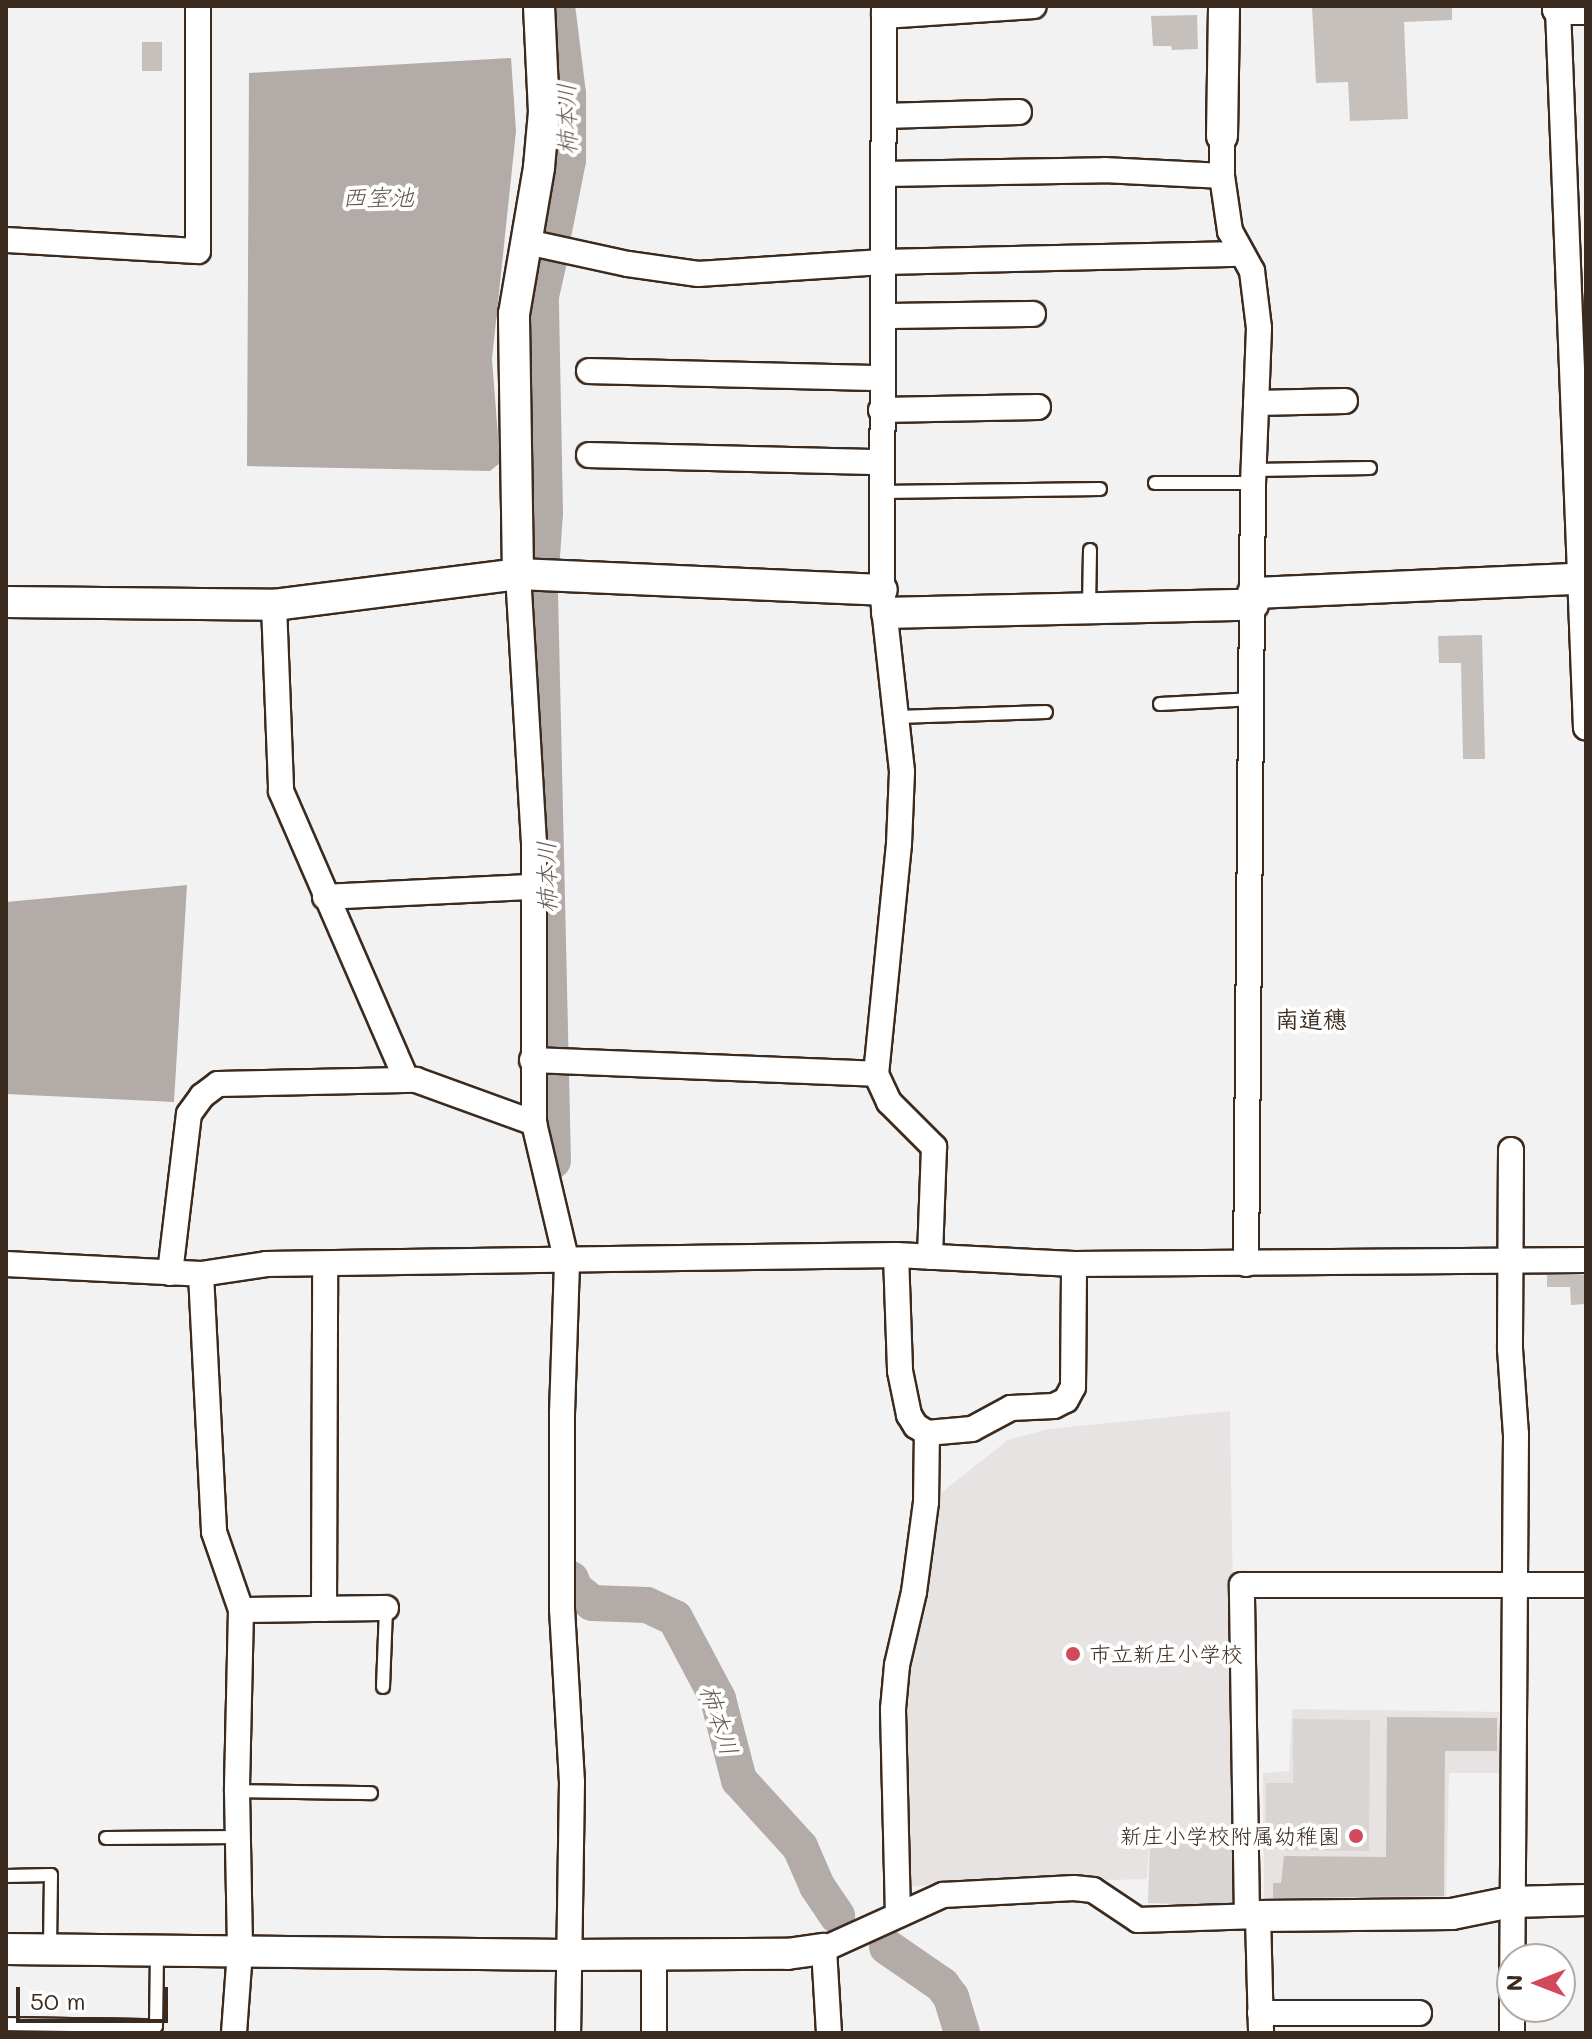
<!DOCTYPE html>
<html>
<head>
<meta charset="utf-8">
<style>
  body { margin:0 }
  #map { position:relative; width:1592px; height:2039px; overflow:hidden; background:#f3f2f2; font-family:Mali,"Klee One",sans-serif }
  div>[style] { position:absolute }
  .built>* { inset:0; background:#e6e3e2 }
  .green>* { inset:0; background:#d8d5d2; transform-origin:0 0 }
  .water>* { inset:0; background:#b2aba7 }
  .river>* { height:36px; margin:-18px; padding:0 18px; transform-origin:18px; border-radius:18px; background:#b2aba7 }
  .building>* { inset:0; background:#c6c0bd; transform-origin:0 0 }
  .roads { filter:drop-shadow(2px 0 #3b2a1e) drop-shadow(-2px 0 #3b2a1e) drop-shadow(0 2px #3b2a1e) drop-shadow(0 -2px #3b2a1e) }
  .service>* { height:12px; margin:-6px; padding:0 6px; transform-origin:6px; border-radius:6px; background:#fff }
  .minor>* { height:24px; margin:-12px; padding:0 12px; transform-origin:12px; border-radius:12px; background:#fff }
  .tertiary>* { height:30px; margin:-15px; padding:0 15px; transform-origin:15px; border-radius:15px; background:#fff }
  .dots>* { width:22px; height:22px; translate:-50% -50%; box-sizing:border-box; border:4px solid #fff; border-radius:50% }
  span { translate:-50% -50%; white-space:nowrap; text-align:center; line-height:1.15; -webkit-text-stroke:8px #fff; paint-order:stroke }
  .poi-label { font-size:22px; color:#3b2a1e }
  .left { translate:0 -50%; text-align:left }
  .right { translate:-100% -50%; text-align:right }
  .water-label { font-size:24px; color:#65574e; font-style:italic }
  .neighbourhood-label { font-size:24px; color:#3b2a1e; font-weight:700 }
  .frame { position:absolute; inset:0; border:8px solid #3b2a1e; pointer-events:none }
  .north { position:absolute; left:1496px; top:1943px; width:80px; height:80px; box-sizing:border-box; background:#fff; border:2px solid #b1aaa5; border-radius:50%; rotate:270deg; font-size:22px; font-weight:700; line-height:32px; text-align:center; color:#3b2a1e }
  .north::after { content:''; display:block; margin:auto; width:28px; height:36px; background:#d1495b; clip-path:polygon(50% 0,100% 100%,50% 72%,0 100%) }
  .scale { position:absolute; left:16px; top:1987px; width:152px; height:36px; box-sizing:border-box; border:4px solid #3b2a1e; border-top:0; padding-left:10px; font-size:24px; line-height:28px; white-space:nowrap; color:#3b2a1e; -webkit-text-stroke:6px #fff; paint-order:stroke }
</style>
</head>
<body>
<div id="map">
  <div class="built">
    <div style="clip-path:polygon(1230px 1411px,1237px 1842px,1149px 1846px,1147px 1879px,908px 1886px,906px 1687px,919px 1621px,926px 1602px,937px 1496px,1008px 1440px,1048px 1429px)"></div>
    <div style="clip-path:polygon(1292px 1709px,1507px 1712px,1508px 1773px,1449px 1773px,1446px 1905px,1270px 1907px,1264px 1900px,1263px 1773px,1289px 1771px)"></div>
  </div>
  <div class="green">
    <div style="clip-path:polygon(1293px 1719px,1370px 1720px,1369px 1851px,1284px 1850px,1284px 1834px,1266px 1833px,1266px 1783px,1293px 1783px)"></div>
    <div style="left:1238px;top:1844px;width:62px;height:88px;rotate:92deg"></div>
  </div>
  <div class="water">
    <div style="clip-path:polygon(511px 58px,516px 131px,492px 359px,500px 463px,490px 471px,247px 466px,249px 73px)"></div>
    <div style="clip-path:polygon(187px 885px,174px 1102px,6px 1094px,6px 902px)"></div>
  </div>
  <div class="river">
    <div style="left:554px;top:231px;width:72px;rotate:-78.8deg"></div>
    <div style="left:568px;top:160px;width:66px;rotate:-90deg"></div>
    <div style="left:568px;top:94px;width:89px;rotate:-97.1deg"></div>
    <div style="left:542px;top:556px;width:43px;rotate:-86deg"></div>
    <div style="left:545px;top:513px;width:217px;rotate:-91.1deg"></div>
    <div style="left:541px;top:296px;width:41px;rotate:-77.3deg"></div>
    <div style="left:540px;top:593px;width:568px;rotate:88.69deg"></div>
    <div style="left:571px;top:1579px;width:11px;rotate:68deg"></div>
    <div style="left:575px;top:1589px;width:22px;rotate:39deg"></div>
    <div style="left:592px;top:1603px;width:55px;rotate:2.1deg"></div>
    <div style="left:647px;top:1605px;width:31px;rotate:25deg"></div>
    <div style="left:675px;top:1618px;width:92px;rotate:62deg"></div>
    <div style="left:718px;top:1699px;width:84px;rotate:75.5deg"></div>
    <div style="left:739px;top:1780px;width:91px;rotate:47.7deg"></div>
    <div style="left:800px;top:1847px;width:43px;rotate:66.4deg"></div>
    <div style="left:817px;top:1886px;width:36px;rotate:56deg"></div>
    <div style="left:887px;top:1947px;width:67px;rotate:34.6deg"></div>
    <div style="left:942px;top:1985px;width:15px;rotate:53deg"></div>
    <div style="left:951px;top:1997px;width:38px;rotate:73deg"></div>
  </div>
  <div class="building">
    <div style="clip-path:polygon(1312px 6px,1452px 6px,1452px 20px,1404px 22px,1408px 119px,1350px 121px,1348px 82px,1316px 83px)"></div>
    <div style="clip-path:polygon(1197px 15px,1198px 49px,1172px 50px,1171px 46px,1153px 46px,1151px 16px)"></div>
    <div style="left:142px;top:42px;width:20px;height:29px"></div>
    <div style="clip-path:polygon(1482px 635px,1485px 759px,1463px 759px,1461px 663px,1439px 663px,1438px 636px)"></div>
    <div style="clip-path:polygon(1547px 1275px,1586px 1275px,1586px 1304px,1571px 1305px,1570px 1287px,1547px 1287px)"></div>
    <div style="clip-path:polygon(1387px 1717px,1497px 1718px,1497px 1751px,1445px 1751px,1444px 1896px,1273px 1898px,1273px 1883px,1281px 1883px,1284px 1856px,1386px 1857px)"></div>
  </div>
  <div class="roads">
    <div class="service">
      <div style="left:1254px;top:470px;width:116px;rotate:-1deg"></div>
      <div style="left:1155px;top:483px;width:98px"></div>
      <div style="left:881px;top:492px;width:219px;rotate:-0.8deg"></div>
      <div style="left:1089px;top:608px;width:58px;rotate:-89deg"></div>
      <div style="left:1160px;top:704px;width:94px;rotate:-3deg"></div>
      <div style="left:897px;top:717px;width:149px;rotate:-1.9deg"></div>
      <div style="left:383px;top:1687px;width:79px;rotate:-87.8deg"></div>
      <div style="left:237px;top:1791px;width:134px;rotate:0.9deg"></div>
      <div style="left:106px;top:1838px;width:132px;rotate:-0.4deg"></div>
      <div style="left:6px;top:1876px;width:45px;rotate:-1.3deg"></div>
      <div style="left:51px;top:1875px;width:73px;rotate:90.8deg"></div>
      <div style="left:6px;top:2024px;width:150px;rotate:0.8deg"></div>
      <div style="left:156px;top:2026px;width:75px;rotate:-89.2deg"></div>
    </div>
    <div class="minor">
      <div style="left:884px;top:6px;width:584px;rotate:90.2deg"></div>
      <div style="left:882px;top:590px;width:183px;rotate:83.7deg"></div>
      <div style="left:902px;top:772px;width:72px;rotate:92.4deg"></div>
      <div style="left:899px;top:844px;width:231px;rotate:95.7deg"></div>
      <div style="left:876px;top:1074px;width:31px;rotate:65deg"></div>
      <div style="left:889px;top:1102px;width:64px;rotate:45deg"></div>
      <div style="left:934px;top:1147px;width:110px;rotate:92.1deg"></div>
      <div style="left:1558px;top:9px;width:719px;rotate:87.77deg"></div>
      <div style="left:884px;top:16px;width:150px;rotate:-3.8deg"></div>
      <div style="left:884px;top:116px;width:135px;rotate:-1.7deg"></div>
      <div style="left:1222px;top:136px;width:40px;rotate:90deg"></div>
      <div style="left:1222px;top:176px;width:56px;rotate:81.7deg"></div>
      <div style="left:1230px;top:231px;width:46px;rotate:61.2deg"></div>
      <div style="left:1252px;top:271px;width:57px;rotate:83deg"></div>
      <div style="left:1259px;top:328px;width:155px;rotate:92.2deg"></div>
      <div style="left:1253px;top:483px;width:781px;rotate:90.51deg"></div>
      <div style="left:884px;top:174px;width:221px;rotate:-1deg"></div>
      <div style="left:1105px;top:170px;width:117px;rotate:2.9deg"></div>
      <div style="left:6px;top:240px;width:192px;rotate:3.3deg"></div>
      <div style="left:198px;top:251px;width:245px;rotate:-90deg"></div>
      <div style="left:527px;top:242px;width:103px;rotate:12.3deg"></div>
      <div style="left:628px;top:264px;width:71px;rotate:8.1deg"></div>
      <div style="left:698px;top:274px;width:185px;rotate:-3.7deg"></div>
      <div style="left:883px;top:262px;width:358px;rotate:-1.3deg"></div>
      <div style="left:884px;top:316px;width:149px;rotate:-0.8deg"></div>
      <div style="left:589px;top:371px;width:293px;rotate:1.4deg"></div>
      <div style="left:1256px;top:403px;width:89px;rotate:-1.3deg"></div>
      <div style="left:881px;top:410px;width:157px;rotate:-1.1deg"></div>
      <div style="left:589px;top:455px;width:292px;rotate:1.4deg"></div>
      <div style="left:518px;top:574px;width:268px;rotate:86.6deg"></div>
      <div style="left:534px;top:842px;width:281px;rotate:90deg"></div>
      <div style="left:534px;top:1123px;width:144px;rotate:76.7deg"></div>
      <div style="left:567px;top:1263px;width:150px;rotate:91.9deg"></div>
      <div style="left:562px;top:1413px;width:196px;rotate:90deg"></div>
      <div style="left:562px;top:1609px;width:173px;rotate:86.7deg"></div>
      <div style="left:572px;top:1782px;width:251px;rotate:90.9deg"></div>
      <div style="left:274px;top:605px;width:186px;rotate:87.8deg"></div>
      <div style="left:281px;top:791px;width:314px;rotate:66.5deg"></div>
      <div style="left:325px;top:897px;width:208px;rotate:-2.8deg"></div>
      <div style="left:532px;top:1060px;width:344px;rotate:2.3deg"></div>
      <div style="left:1511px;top:1150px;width:199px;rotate:90.3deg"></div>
      <div style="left:1510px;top:1349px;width:85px;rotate:86deg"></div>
      <div style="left:1516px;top:1434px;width:571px;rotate:90.4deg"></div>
      <div style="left:896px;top:1255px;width:116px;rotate:88deg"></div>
      <div style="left:900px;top:1371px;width:45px;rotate:78.4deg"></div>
      <div style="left:909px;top:1415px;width:13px;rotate:58deg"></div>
      <div style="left:916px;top:1426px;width:13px;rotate:32deg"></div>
      <div style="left:6px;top:1264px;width:195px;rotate:2.9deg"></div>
      <div style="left:201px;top:1274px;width:66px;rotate:-8.7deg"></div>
      <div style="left:266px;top:1264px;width:630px;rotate:-0.82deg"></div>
      <div style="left:896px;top:1255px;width:178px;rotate:2.9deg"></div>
      <div style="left:1074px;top:1264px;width:512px;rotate:-0.45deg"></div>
      <div style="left:170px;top:1273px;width:160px;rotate:-83.2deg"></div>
      <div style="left:189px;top:1114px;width:22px;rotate:-54deg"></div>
      <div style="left:202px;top:1096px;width:20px;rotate:-37deg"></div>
      <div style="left:218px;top:1084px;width:198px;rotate:-1.2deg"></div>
      <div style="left:416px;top:1080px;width:126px;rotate:20deg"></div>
      <div style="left:201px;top:1274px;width:258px;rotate:87.1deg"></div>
      <div style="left:214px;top:1532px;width:83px;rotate:70.9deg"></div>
      <div style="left:241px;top:1610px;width:181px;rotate:91.3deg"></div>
      <div style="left:237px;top:1791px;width:160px;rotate:88.9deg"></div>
      <div style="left:240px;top:1951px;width:82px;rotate:94.2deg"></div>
      <div style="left:324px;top:1609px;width:345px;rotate:-89.8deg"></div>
      <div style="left:241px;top:1610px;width:145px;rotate:-0.8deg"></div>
      <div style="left:898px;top:1915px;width:206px;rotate:-91.4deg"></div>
      <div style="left:893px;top:1709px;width:44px;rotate:-84.8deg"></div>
      <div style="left:897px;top:1665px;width:75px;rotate:-76.9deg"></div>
      <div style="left:914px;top:1592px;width:91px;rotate:-82.4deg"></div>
      <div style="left:926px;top:1502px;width:69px;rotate:-89.2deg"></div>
      <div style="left:927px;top:1433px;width:45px;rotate:-5.1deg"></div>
      <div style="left:972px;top:1429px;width:44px;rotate:-28.3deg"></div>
      <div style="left:1011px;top:1408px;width:43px;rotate:-2.7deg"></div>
      <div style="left:1054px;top:1406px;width:13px;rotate:-27deg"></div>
      <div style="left:1066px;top:1400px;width:15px;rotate:-62deg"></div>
      <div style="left:1073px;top:1387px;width:123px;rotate:-89.5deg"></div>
      <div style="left:1247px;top:1916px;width:331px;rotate:-90.9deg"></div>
      <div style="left:1242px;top:1585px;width:344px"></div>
      <div style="left:654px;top:1954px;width:79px;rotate:90deg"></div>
      <div style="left:1512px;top:2007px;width:26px;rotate:90deg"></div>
      <div style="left:1260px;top:2013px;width:159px"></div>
      <div style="left:829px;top:2033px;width:84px;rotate:-93.4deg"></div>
      <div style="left:824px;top:1949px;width:131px;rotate:-24.4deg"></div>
      <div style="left:943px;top:1895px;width:131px;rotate:-3.1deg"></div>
      <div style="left:1074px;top:1888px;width:19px;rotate:6deg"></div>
      <div style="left:1093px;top:1890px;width:54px;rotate:33.7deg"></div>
      <div style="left:1138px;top:1920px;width:120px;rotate:-1.9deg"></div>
      <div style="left:1258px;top:1916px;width:117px;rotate:88.5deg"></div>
    </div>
    <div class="tertiary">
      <div style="left:1558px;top:6px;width:3px;rotate:90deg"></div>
      <div style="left:1558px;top:9px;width:28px"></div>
      <div style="left:1222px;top:136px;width:130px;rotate:-89.1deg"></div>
      <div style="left:518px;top:574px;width:260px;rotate:-90.9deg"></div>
      <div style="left:514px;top:314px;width:149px;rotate:-80.3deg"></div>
      <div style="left:539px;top:167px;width:55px;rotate:-84.8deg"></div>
      <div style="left:544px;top:112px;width:106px;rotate:-92.7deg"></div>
      <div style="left:1253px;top:593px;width:327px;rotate:-2.5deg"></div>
      <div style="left:6px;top:602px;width:268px;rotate:0.6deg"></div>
      <div style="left:274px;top:605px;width:246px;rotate:-7.2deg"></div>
      <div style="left:518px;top:574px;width:364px;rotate:2.5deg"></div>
      <div style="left:887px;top:613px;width:366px;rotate:-1.3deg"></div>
      <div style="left:1258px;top:1916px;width:194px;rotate:-0.6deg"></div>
      <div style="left:1452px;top:1914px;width:60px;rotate:-11.5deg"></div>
      <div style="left:1511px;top:1902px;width:75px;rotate:-1.5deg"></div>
      <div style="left:6px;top:1949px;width:560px;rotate:0.61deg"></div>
      <div style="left:566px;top:1955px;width:221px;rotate:-0.3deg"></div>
      <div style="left:787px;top:1954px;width:37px;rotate:-8deg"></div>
    </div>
  </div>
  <div class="dots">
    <div style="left:1073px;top:1654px;background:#d1495b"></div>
    <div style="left:1356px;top:1836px;background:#d1495b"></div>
  </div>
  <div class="poi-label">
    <span class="left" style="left:1089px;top:1654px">市立新庄小学校</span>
    <span class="right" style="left:1340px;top:1836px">新庄小学校附属幼稚園</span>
  </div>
  <div class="water-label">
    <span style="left:566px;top:119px;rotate:-91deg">柿本川</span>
    <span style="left:378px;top:197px">西室池</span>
    <span style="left:546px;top:877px;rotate:-91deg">柿本川</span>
    <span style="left:720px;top:1720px;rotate:72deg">柿本川</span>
  </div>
  <div class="neighbourhood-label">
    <span style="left:1311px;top:1019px">南道穗</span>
  </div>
  <div class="frame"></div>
  <div class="north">N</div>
  <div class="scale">50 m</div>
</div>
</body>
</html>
